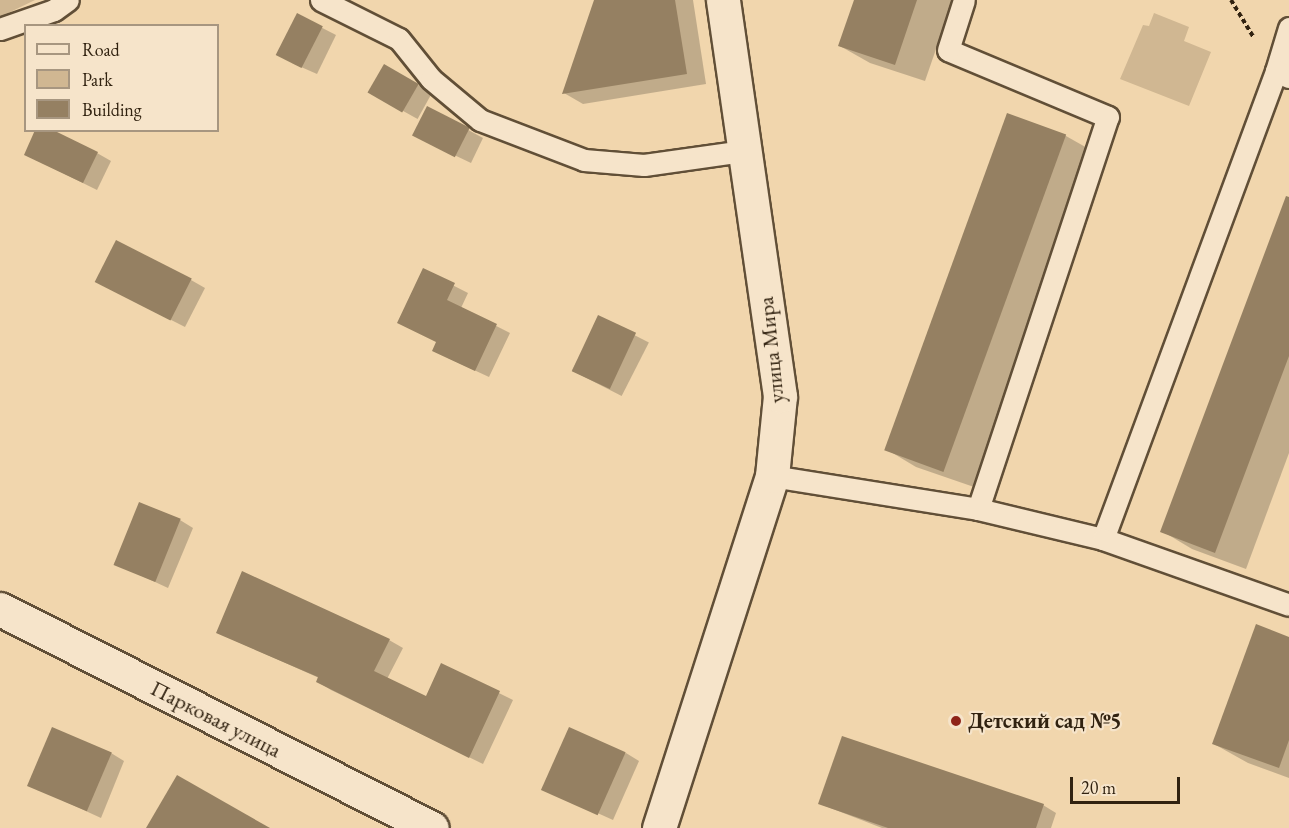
<!DOCTYPE html>
<html>
<head>
<meta charset="utf-8">
<style>
  body { margin:0 }
  #map { position:relative; width:1289px; height:828px; overflow:hidden; background:#f1d6ad; font-family:"EB Garamond",serif }
  div>[style] { position:absolute }
  .green>* { inset:0; background:#d0b792 }
  .shadow>* { inset:0; background:#0003; transform-origin:0 0 }
  .building>* { inset:0; background:#958062; transform-origin:0 0 }
  .path>* { height:4px; margin-top:-2px; transform-origin:0; background:repeating-linear-gradient(90deg,#312210 0 4.5px,transparent 0 7.5px) }
  .roads { filter:drop-shadow(2px 0 #614f37) drop-shadow(-2px 0 #614f37) drop-shadow(0 2px #614f37) drop-shadow(0 -2px #614f37) }
  .lane>* { height:21px; margin:-10.5px; padding:0 10.5px; transform-origin:10.5px; border-radius:10.5px; background:#f6e4ca }
  .street>* { height:33px; margin:-16.5px; padding:0 16.5px; transform-origin:16.5px; border-radius:16.5px; background:#f6e4ca }
  .dots>* { width:16px; height:16px; translate:-50% -50%; box-sizing:border-box; border:3px solid #f6e4ca; border-radius:50% }
  span { translate:-50% -50%; white-space:nowrap; text-align:center; line-height:1.15; -webkit-text-stroke:4.5px #f6e4ca; paint-order:stroke }
  .street-label { font-size:22px; color:#312210 }
  .poi-label { font-size:22px; color:#312210; font-weight:700 }
  .left { translate:0 -50%; text-align:left }
  .legend { position:absolute; left:24px; top:24px; width:195px; height:108px; box-sizing:border-box; background:#f6e4ca; border:2px solid #a79680; margin:0; padding:8px 10px; list-style:none; font-size:18px; color:#312210 }
  .legend li { display:flex; align-items:center; gap:12px; height:30px }
  .legend b { width:30px; border:2px solid #a79680 }
  .scale { position:absolute; left:1070px; top:777px; width:110px; height:27px; box-sizing:border-box; border:3px solid #312210; border-top:0; padding-left:8px; font-size:18px; line-height:21px; white-space:nowrap; color:#312210; -webkit-text-stroke:4px #f6e4ca; paint-order:stroke }
</style>
</head>
<body>
<div id="map">
  <div class="green">
    <div style="clip-path:polygon(0 0,35px 0,0 17px)"></div>
    <div style="clip-path:polygon(1154px 13px,1189px 27px,1184px 41px,1211px 52px,1189px 106px,1120px 79px,1143px 25px,1149px 26px)"></div>
  </div>
  <div class="shadow">
    <div style="clip-path:polygon(595px 0,693px 0,706px 84px,583px 104px,564px 93px)"></div>
    <div style="clip-path:polygon(855px 0,953px 0,925px 81px,870px 63px,840px 46px)"></div>
    <div style="clip-path:polygon(297px 15px,336px 35px,317px 74px,292px 63px)"></div>
    <div style="left:384px;top:66px;width:55px;height:30px;rotate:29deg"></div>
    <div style="clip-path:polygon(428px 108px,483px 138px,471px 163px,429px 143px)"></div>
    <div style="clip-path:polygon(1008px 115px,1066px 136px,1096px 153px,974px 487px,916px 467px,886px 449px)"></div>
    <div style="clip-path:polygon(97px 153px,111px 161px,97px 190px,26px 155px)"></div>
    <div style="clip-path:polygon(1289px 208px,1289px 453px,1246px 569px,1192px 549px,1162px 531px)"></div>
    <div style="clip-path:polygon(423px 270px,468px 293px,461px 308px,510px 333px,489px 377px,448px 358px,438px 343px)"></div>
    <div style="clip-path:polygon(191px 280px,205px 288px,185px 327px,110px 289px)"></div>
    <div style="left:599px;top:317px;width:56px;height:60px;rotate:27deg"></div>
    <div style="clip-path:polygon(180px 520px,193px 528px,168px 588px,114px 563px)"></div>
    <div style="clip-path:polygon(218px 633px,389px 640px,403px 648px,387px 679px,426px 698px,442px 665px,513px 700px,483px 764px,331px 690px,318px 682px,319px 678px)"></div>
    <div style="clip-path:polygon(1289px 638px,1289px 778px,1248px 763px,1214px 744px)"></div>
    <div style="clip-path:polygon(111px 753px,124px 761px,101px 818px,29px 785px)"></div>
    <div style="clip-path:polygon(626px 753px,639px 761px,613px 820px,544px 789px)"></div>
    <div style="clip-path:polygon(820px 804px,1043px 805px,1056px 813px,1051px 828px,882px 828px)"></div>
  </div>
  <div class="building">
    <div style="clip-path:polygon(594px 0,675px 0,687px 74px,562px 94px)"></div>
    <div style="clip-path:polygon(854px 0,917px 0,895px 65px,838px 46px)"></div>
    <div style="left:297px;top:13px;width:29px;height:47px;rotate:27deg"></div>
    <div style="left:384px;top:64px;width:40px;height:33px;rotate:30deg"></div>
    <div style="left:427px;top:106px;width:48px;height:33px;rotate:27deg"></div>
    <div style="left:1007px;top:113px;width:63px;height:359px;rotate:20deg"></div>
    <div style="clip-path:polygon(35px 130px,53px 130px,98px 152px,83px 183px,24px 155px)"></div>
    <div style="clip-path:polygon(1286px 196px,1289px 197px,1289px 356px,1215px 553px,1160px 532px)"></div>
    <div style="left:116px;top:240px;width:85px;height:47px;rotate:27deg"></div>
    <div style="clip-path:polygon(423px 268px,455px 283px,447px 300px,497px 324px,475px 371px,432px 351px,436px 342px,397px 323px)"></div>
    <div style="left:598px;top:315px;width:42px;height:62px;rotate:25deg"></div>
    <div style="left:139px;top:502px;width:45px;height:68px;rotate:22deg"></div>
    <div style="clip-path:polygon(242px 571px,390px 639px,374px 671px,426px 696px,441px 663px,500px 691px,469px 758px,316px 682px,318px 677px,216px 633px)"></div>
    <div style="clip-path:polygon(1256px 624px,1289px 637px,1289px 740px,1279px 768px,1212px 744px)"></div>
    <div style="left:52px;top:727px;width:65px;height:64px;rotate:23deg"></div>
    <div style="left:569px;top:727px;width:62px;height:69px;rotate:24deg"></div>
    <div style="clip-path:polygon(842px 736px,1044px 804px,1036px 828px,888px 828px,818px 804px)"></div>
    <div style="clip-path:polygon(177px 775px,270px 828px,146px 828px)"></div>
  </div>
  <div class="path">
    <div style="left:1231px;top:0;width:44px;rotate:58.8deg"></div>
  </div>
  <div class="roads">
    <div class="lane">
      <div style="left:321px;top:0;width:87px;rotate:26.6deg"></div>
      <div style="left:399px;top:39px;width:51px;rotate:51.3deg"></div>
      <div style="left:431px;top:79px;width:64px;rotate:39.9deg"></div>
      <div style="left:480px;top:120px;width:111px;rotate:21deg"></div>
      <div style="left:584px;top:160px;width:60px;rotate:4.8deg"></div>
      <div style="left:644px;top:165px;width:101px;rotate:-8deg"></div>
      <div style="left:1289px;top:28px;width:45px;rotate:106.8deg"></div>
      <div style="left:1276px;top:71px;width:14px;rotate:25deg"></div>
      <div style="left:0;top:29px;width:57px;rotate:-19.4deg"></div>
      <div style="left:54px;top:10px;width:17px;rotate:-36deg"></div>
      <div style="left:772px;top:476px;width:209px;rotate:9.1deg"></div>
      <div style="left:978px;top:509px;width:413px;rotate:-71.7deg"></div>
      <div style="left:1108px;top:117px;width:173px;rotate:-157.3deg"></div>
      <div style="left:948px;top:50px;width:52px;rotate:-72.3deg"></div>
      <div style="left:978px;top:509px;width:129px;rotate:13.5deg"></div>
      <div style="left:1103px;top:539px;width:499px;rotate:-69.7deg"></div>
      <div style="left:1103px;top:539px;width:197px;rotate:19.5deg"></div>
    </div>
    <div class="street">
      <div style="left:0;top:609px;width:484px;rotate:26.9deg"></div>
      <div style="left:659px;top:828px;width:370px;rotate:-72.2deg"></div>
      <div style="left:772px;top:476px;width:80px;rotate:-84.3deg"></div>
      <div style="left:780px;top:396px;width:400px;rotate:-98.2deg"></div>
    </div>
  </div>
  <div class="dots">
    <div style="left:956px;top:721px;background:#8f2418"></div>
  </div>
  <div class="street-label">
    <span style="left:771px;top:350px;rotate:-96deg">улица Мира</span>
    <span style="left:216px;top:719px;rotate:27deg">Парковая улица</span>
  </div>
  <div class="poi-label">
    <span class="left" style="left:968px;top:721px">Детский сад №5</span>
  </div>
  <ul class="legend">
  <li><b style="height:8px;background:#f6e4ca"></b>Road</li>
  <li><b style="height:16px;background:#d0b792"></b>Park</li>
  <li><b style="height:16px;background:#958062"></b>Building</li>
  </ul>
  <div class="scale">20 m</div>
</div>
</body>
</html>
